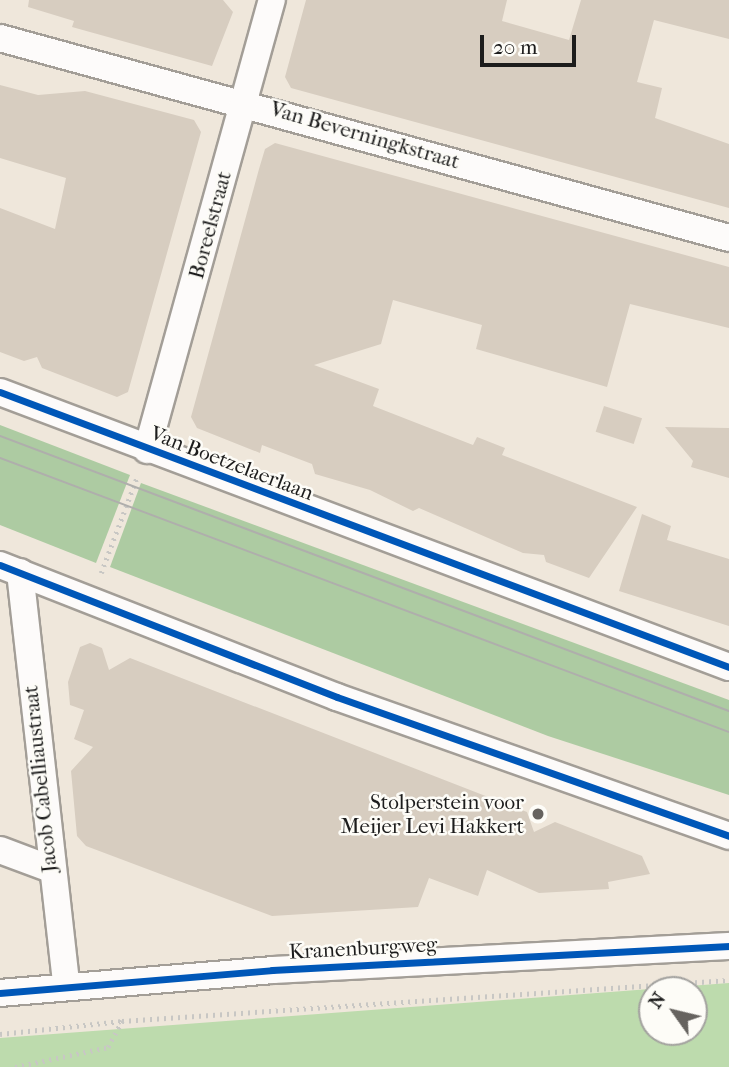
<!DOCTYPE html>
<html>
<head>
<meta charset="utf-8">
<style>
  body { margin:0 }
  #map { position:relative; width:729px; height:1067px; overflow:hidden; background:#efe7db; font-family:"IM FELL French Canon",serif }
  div>[style] { position:absolute }
  .green>* { inset:0; background:#bddbad }
  .forest>* { inset:0; background:#adcba2 }
  .building>* { inset:0; background:#d7cdc0; transform-origin:0 0 }
  .path>* { height:4.5px; margin-top:-2.25px; transform-origin:0; background:repeating-linear-gradient(90deg,#c8c7c4 0 2px,transparent 0 7px) }
  .roads { filter:drop-shadow(2px 0 #a39e97) drop-shadow(-2px 0 #a39e97) drop-shadow(0 2px #a39e97) drop-shadow(0 -2px #a39e97) }
  .street>* { height:26px; margin:-13px; padding:0 13px; transform-origin:13px; border-radius:13px; background:#fdfbfa }
  .tram>* { height:2px; margin:-1px; padding:0 1px; transform-origin:1px; border-radius:1px; background:#afaeac }
  .cycleway>* { height:7px; margin:-3.5px; padding:0 3.5px; transform-origin:3.5px; border-radius:3.5px; background:#0057b8 }
  .dots>* { width:19px; height:19px; translate:-50% -50%; box-sizing:border-box; border:4px solid #fdfcf7; border-radius:50% }
  span { translate:-50% -50%; white-space:nowrap; text-align:center; line-height:1.15; -webkit-text-stroke:5px #fdfcf7; paint-order:stroke }
  .street-label { font-size:21px; color:#1c1c1c }
  .poi-label { font-size:21px; color:#1c1c1c }
  .right { translate:-100% -50%; text-align:right }
  .north { position:absolute; left:638px; top:976px; width:70px; height:70px; box-sizing:border-box; background:#fdfcf7; border:2px solid #a3a29f; border-radius:50%; rotate:304deg; font-size:19px; font-weight:700; line-height:28px; text-align:center; color:#1c1c1c }
  .north::after { content:''; display:block; margin:auto; width:24px; height:32px; background:#66635f; clip-path:polygon(50% 0,100% 100%,50% 72%,0 100%) }
  .scale { position:absolute; left:480px; top:35px; width:96px; height:32px; box-sizing:border-box; border:4px solid #1c1c1c; border-top:0; padding-left:9px; font-size:21px; line-height:24px; white-space:nowrap; color:#1c1c1c; -webkit-text-stroke:5px #fdfcf7; paint-order:stroke }
</style>
</head>
<body>
<div id="map">
  <div class="green">
    <div style="clip-path:polygon(evenodd,729px 983px,729px 1067px,0 1067px,0 1038px,729px 983px,652px 990px,694px 990px,694px 1032px,652px 1032px,652px 990px)"></div>
  </div>
  <div class="forest">
    <div style="clip-path:polygon(0 425px,130px 475px,96px 563px,0 525px)"></div>
    <div style="clip-path:polygon(141px 483px,729px 700px,729px 795px,548px 736px,110px 567px)"></div>
  </div>
  <div class="building">
    <div style="clip-path:polygon(29px 0,223px 0,233px 12px,212px 66px,72px 27px,74px 21px,28px 7px)"></div>
    <div style="clip-path:polygon(306px 0,507px 0,502px 21px,569px 40px,581px 0,729px 0,729px 39px,654px 20px,637px 82px,662px 88px,655px 118px,729px 144px,729px 208px,291px 88px,285px 77px)"></div>
    <div style="clip-path:polygon(0 85px,38px 95px,85px 91px,194px 120px,201px 132px,128px 392px,117px 397px,42px 368px,37px 357px,24px 361px,0 352px,0 208px,55px 229px,66px 178px,0 158px)"></div>
    <div style="clip-path:polygon(275px 143px,729px 267px,729px 328px,630px 304px,607px 387px,476px 349px,482px 325px,393px 300px,381px 344px,314px 365px,379px 389px,373px 406px,473px 445px,477px 437px,505px 448px,502px 455px,637px 507px,589px 578px,546px 562px,544px 555px,523px 553px,419px 508px,413px 511px,370px 490px,315px 474px,312px 464px,262px 445px,260px 453px,197px 428px,191px 417px,259px 169px,265px 149px)"></div>
    <div style="left:604px;top:406px;width:40px;height:27px;rotate:18deg"></div>
    <div style="clip-path:polygon(665px 427px,729px 428px,729px 478px,691px 467px,693px 461px)"></div>
    <div style="clip-path:polygon(642px 514px,671px 526px,667px 540px,729px 559px,729px 626px,619px 591px)"></div>
    <div style="clip-path:polygon(90px 643px,102px 648px,109px 670px,130px 658px,527px 812px,534px 832px,555px 822px,642px 856px,650px 874px,608px 882px,609px 889px,539px 893px,487px 870px,478px 896px,429px 878px,418px 907px,272px 916px,86px 846px,77px 836px,71px 771px,93px 747px,74px 739px,84px 710px,70px 705px,68px 682px,80px 647px)"></div>
  </div>
  <div class="path">
    <div style="left:101px;top:573px;width:103px;rotate:-69.4deg"></div>
    <div style="left:0;top:1034px;width:123px;rotate:-6.1deg"></div>
    <div style="left:15px;top:1067px;width:95px;rotate:-12.1deg"></div>
    <div style="left:108px;top:1047px;width:30px;rotate:-62deg"></div>
    <div style="left:122px;top:1021px;width:608px;rotate:-3.86deg"></div>
  </div>
  <div class="roads">
    <div class="street">
      <div style="left:0;top:38px;width:756px;rotate:15.34deg"></div>
      <div style="left:0;top:392px;width:779px;rotate:20.67deg"></div>
      <div style="left:147px;top:450px;width:467px;rotate:-74.5deg"></div>
      <div style="left:0;top:565px;width:362px;rotate:21.4deg"></div>
      <div style="left:337px;top:697px;width:416px;rotate:19.5deg"></div>
      <div style="left:20px;top:572px;width:416px;rotate:83.6deg"></div>
      <div style="left:0;top:850px;width:51px;rotate:20.6deg"></div>
      <div style="left:0;top:993px;width:273px;rotate:-4.8deg"></div>
      <div style="left:272px;top:970px;width:458px;rotate:-3deg"></div>
    </div>
  </div>
  <div class="tram">
    <div style="left:0;top:436px;width:779px;rotate:20.67deg"></div>
    <div style="left:0;top:458px;width:779px;rotate:20.6deg"></div>
  </div>
  <div class="cycleway">
    <div style="left:0;top:392px;width:779px;rotate:20.67deg"></div>
    <div style="left:0;top:565px;width:362px;rotate:21.4deg"></div>
    <div style="left:337px;top:697px;width:416px;rotate:19.5deg"></div>
    <div style="left:0;top:993px;width:273px;rotate:-4.8deg"></div>
    <div style="left:272px;top:970px;width:458px;rotate:-3deg"></div>
  </div>
  <div class="dots">
    <div style="left:538px;top:814px;background:#66635f"></div>
  </div>
  <div class="street-label">
    <span style="left:365px;top:135px;rotate:16deg">Van Beverningkstraat</span>
    <span style="left:210px;top:225px;rotate:-75deg">Boreelstraat</span>
    <span style="left:232px;top:463px;rotate:21deg">Van Boetzelaerlaan</span>
    <span style="left:40px;top:779px;rotate:-96deg">Jacob Cabelliaustraat</span>
    <span style="left:363px;top:948px;rotate:-3deg">Kranenburgweg</span>
  </div>
  <div class="poi-label">
    <span class="right" style="left:524px;top:814px">Stolperstein voor<br>Meijer Levi Hakkert</span>
  </div>
  <div class="north">N</div>
  <div class="scale">20 m</div>
</div>
</body>
</html>
